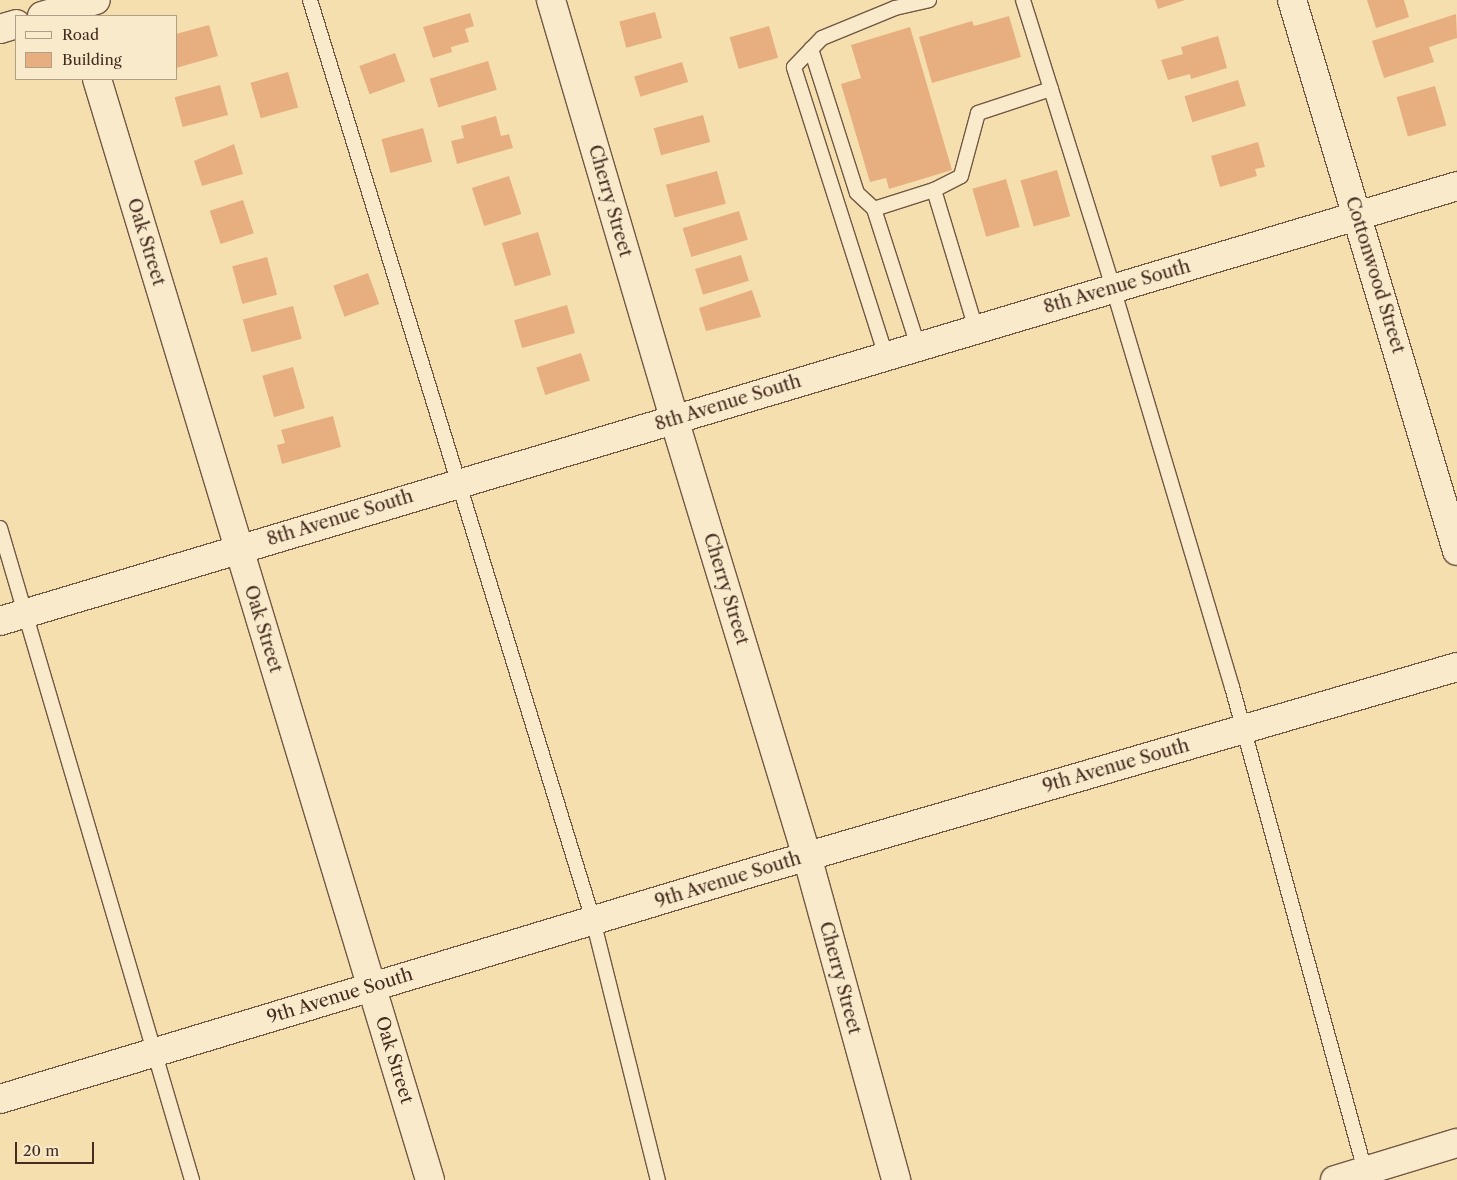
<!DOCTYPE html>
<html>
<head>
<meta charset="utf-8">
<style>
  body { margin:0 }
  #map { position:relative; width:1457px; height:1180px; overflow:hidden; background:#f6dfaf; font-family:"Libre Caslon Text",serif }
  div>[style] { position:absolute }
  .building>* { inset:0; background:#e7af7f; transform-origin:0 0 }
  .roads { filter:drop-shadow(1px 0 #715844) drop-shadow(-1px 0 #715844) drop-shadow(0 1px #715844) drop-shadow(0 -1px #715844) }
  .lane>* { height:14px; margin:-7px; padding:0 7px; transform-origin:7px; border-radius:7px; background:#f9eacb }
  .street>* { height:28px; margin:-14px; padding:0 14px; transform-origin:14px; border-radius:14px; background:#f9eacb }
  span { translate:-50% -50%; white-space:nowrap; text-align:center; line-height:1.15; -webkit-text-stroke:4px #f9eacb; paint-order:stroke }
  .street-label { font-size:18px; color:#452b20 }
  .legend { position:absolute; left:15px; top:15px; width:162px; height:65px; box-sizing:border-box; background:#f9eacb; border:1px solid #b19e87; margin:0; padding:6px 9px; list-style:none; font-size:15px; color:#452b20 }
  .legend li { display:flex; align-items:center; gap:10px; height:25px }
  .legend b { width:25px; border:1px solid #b19e87 }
  .scale { position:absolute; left:15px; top:1142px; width:79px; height:22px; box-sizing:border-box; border:2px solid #452b20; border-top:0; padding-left:6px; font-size:15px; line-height:18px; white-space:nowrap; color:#452b20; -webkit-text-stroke:4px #f9eacb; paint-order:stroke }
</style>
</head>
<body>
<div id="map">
  <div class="building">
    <div style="clip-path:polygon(1155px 0,1185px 0,1158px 9px)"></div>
    <div style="clip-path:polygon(1367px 0,1404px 0,1409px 17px,1376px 28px)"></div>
    <div style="left:655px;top:12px;width:27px;height:37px;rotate:75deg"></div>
    <div style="clip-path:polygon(470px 13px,474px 26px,465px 29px,469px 42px,451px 47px,452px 52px,433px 58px,423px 27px)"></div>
    <div style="clip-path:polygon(1456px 14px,1457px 38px,1429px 47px,1434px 62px,1384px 78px,1372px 41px)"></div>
    <div style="clip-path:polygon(1009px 16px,1021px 57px,932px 83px,919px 37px,972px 21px,974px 26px)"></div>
    <div style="clip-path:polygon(209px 25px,218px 56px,176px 68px,176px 34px)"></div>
    <div style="left:769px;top:26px;width:33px;height:41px;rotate:74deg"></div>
    <div style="clip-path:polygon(910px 27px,952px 170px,889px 189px,886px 178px,870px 182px,841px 84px,861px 78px,851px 45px)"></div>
    <div style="clip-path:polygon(1218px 36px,1227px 68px,1191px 79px,1190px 74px,1168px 80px,1161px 60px,1183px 54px,1181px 47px)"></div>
    <div style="left:395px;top:53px;width:30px;height:38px;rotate:70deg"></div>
    <div style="left:488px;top:61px;width:30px;height:61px;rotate:73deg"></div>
    <div style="left:682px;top:62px;width:21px;height:50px;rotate:73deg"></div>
    <div style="left:288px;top:72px;width:37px;height:39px;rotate:74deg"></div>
    <div style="left:1238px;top:80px;width:27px;height:56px;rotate:73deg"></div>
    <div style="left:220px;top:85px;width:31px;height:47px;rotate:75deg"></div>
    <div style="left:1435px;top:86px;width:41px;height:40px;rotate:74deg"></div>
    <div style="left:703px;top:115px;width:28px;height:51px;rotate:75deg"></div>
    <div style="clip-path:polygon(496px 116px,501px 136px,509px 134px,513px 148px,457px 164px,451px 141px,464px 138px,461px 126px)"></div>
    <div style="left:423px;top:128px;width:35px;height:43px;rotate:75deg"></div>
    <div style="clip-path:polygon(1258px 142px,1265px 167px,1255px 169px,1257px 176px,1220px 187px,1211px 156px)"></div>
    <div style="clip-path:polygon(234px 144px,243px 174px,202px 186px,194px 161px)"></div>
    <div style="left:1057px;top:170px;width:48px;height:38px;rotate:74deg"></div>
    <div style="left:717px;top:171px;width:34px;height:53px;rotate:75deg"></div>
    <div style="left:509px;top:176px;width:40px;height:39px;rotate:72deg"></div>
    <div style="left:1006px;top:179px;width:50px;height:35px;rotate:74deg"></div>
    <div style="left:243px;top:200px;width:35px;height:35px;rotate:72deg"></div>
    <div style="left:739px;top:211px;width:30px;height:59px;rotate:73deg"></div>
    <div style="left:538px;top:232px;width:45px;height:38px;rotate:73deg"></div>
    <div style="left:741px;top:255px;width:27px;height:48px;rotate:73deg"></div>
    <div style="left:267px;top:257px;width:39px;height:36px;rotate:75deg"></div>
    <div style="left:368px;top:273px;width:33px;height:37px;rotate:70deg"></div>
    <div style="clip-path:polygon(752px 290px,761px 317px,706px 331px,699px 308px)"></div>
    <div style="left:567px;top:305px;width:29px;height:55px;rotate:74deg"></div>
    <div style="left:293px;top:306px;width:34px;height:52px;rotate:75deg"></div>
    <div style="left:581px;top:353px;width:29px;height:47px;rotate:72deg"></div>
    <div style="left:293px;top:367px;width:43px;height:32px;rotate:74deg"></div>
    <div style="clip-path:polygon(333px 416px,341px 447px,282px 464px,277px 445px,285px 443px,281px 430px)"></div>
  </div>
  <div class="roads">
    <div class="lane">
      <div style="left:310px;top:0;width:963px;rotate:72.9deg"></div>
      <div style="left:593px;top:920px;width:268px;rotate:76deg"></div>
      <div style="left:1023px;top:0;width:302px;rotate:72.6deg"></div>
      <div style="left:1113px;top:288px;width:416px;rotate:73.4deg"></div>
      <div style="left:1232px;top:687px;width:502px;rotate:74.63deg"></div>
      <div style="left:811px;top:49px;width:151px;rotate:72.3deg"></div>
      <div style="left:857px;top:193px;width:23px;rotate:43deg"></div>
      <div style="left:934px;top:190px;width:30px;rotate:-27deg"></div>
      <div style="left:961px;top:176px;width:65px;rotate:-74.9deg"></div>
      <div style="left:978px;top:113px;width:77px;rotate:-18.2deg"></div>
      <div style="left:918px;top:346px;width:144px;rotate:-107.8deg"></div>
      <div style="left:874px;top:209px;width:63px;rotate:-17.6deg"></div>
      <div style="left:934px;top:190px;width:145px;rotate:73.2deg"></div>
      <div style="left:886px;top:356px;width:303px;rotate:-107.7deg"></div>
      <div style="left:794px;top:67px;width:40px;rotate:-46deg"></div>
      <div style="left:822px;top:38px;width:79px;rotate:-22.3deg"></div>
      <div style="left:895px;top:8px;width:35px;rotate:-13deg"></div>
      <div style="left:0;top:528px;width:680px;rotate:73.59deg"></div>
    </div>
    <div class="street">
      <div style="left:551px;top:0;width:437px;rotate:73.6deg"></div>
      <div style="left:674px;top:419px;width:457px;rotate:73.1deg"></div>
      <div style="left:807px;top:856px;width:336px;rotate:74.6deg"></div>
      <div style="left:1292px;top:0;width:575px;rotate:73.33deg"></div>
      <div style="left:42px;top:16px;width:56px;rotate:-16.5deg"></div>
      <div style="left:0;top:29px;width:17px;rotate:-17deg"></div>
      <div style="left:97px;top:79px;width:1150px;rotate:73.17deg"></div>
      <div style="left:0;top:621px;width:1521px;rotate:-16.62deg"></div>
      <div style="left:0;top:1099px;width:791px;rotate:-16.76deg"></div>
      <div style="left:757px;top:871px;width:729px;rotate:-16.25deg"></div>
      <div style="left:1335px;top:1180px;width:127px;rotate:-16.9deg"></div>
    </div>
  </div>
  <div class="street-label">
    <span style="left:610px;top:201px;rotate:74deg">Cherry Street</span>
    <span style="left:146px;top:242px;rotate:73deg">Oak Street</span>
    <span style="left:1375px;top:275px;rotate:73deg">Cottonwood Street</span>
    <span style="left:1117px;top:287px;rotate:-16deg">8th Avenue South</span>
    <span style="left:728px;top:403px;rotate:-17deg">8th Avenue South</span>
    <span style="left:340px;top:518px;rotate:-17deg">8th Avenue South</span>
    <span style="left:726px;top:589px;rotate:73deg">Cherry Street</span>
    <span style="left:263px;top:629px;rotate:73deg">Oak Street</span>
    <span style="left:1116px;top:766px;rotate:-16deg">9th Avenue South</span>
    <span style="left:728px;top:880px;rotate:-17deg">9th Avenue South</span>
    <span style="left:840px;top:978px;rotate:75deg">Cherry Street</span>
    <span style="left:340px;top:996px;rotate:-17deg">9th Avenue South</span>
    <span style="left:394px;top:1060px;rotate:73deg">Oak Street</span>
  </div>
  <ul class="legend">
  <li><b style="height:6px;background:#f9eacb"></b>Road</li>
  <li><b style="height:14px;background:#e7af7f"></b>Building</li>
  </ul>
  <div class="scale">20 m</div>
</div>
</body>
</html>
